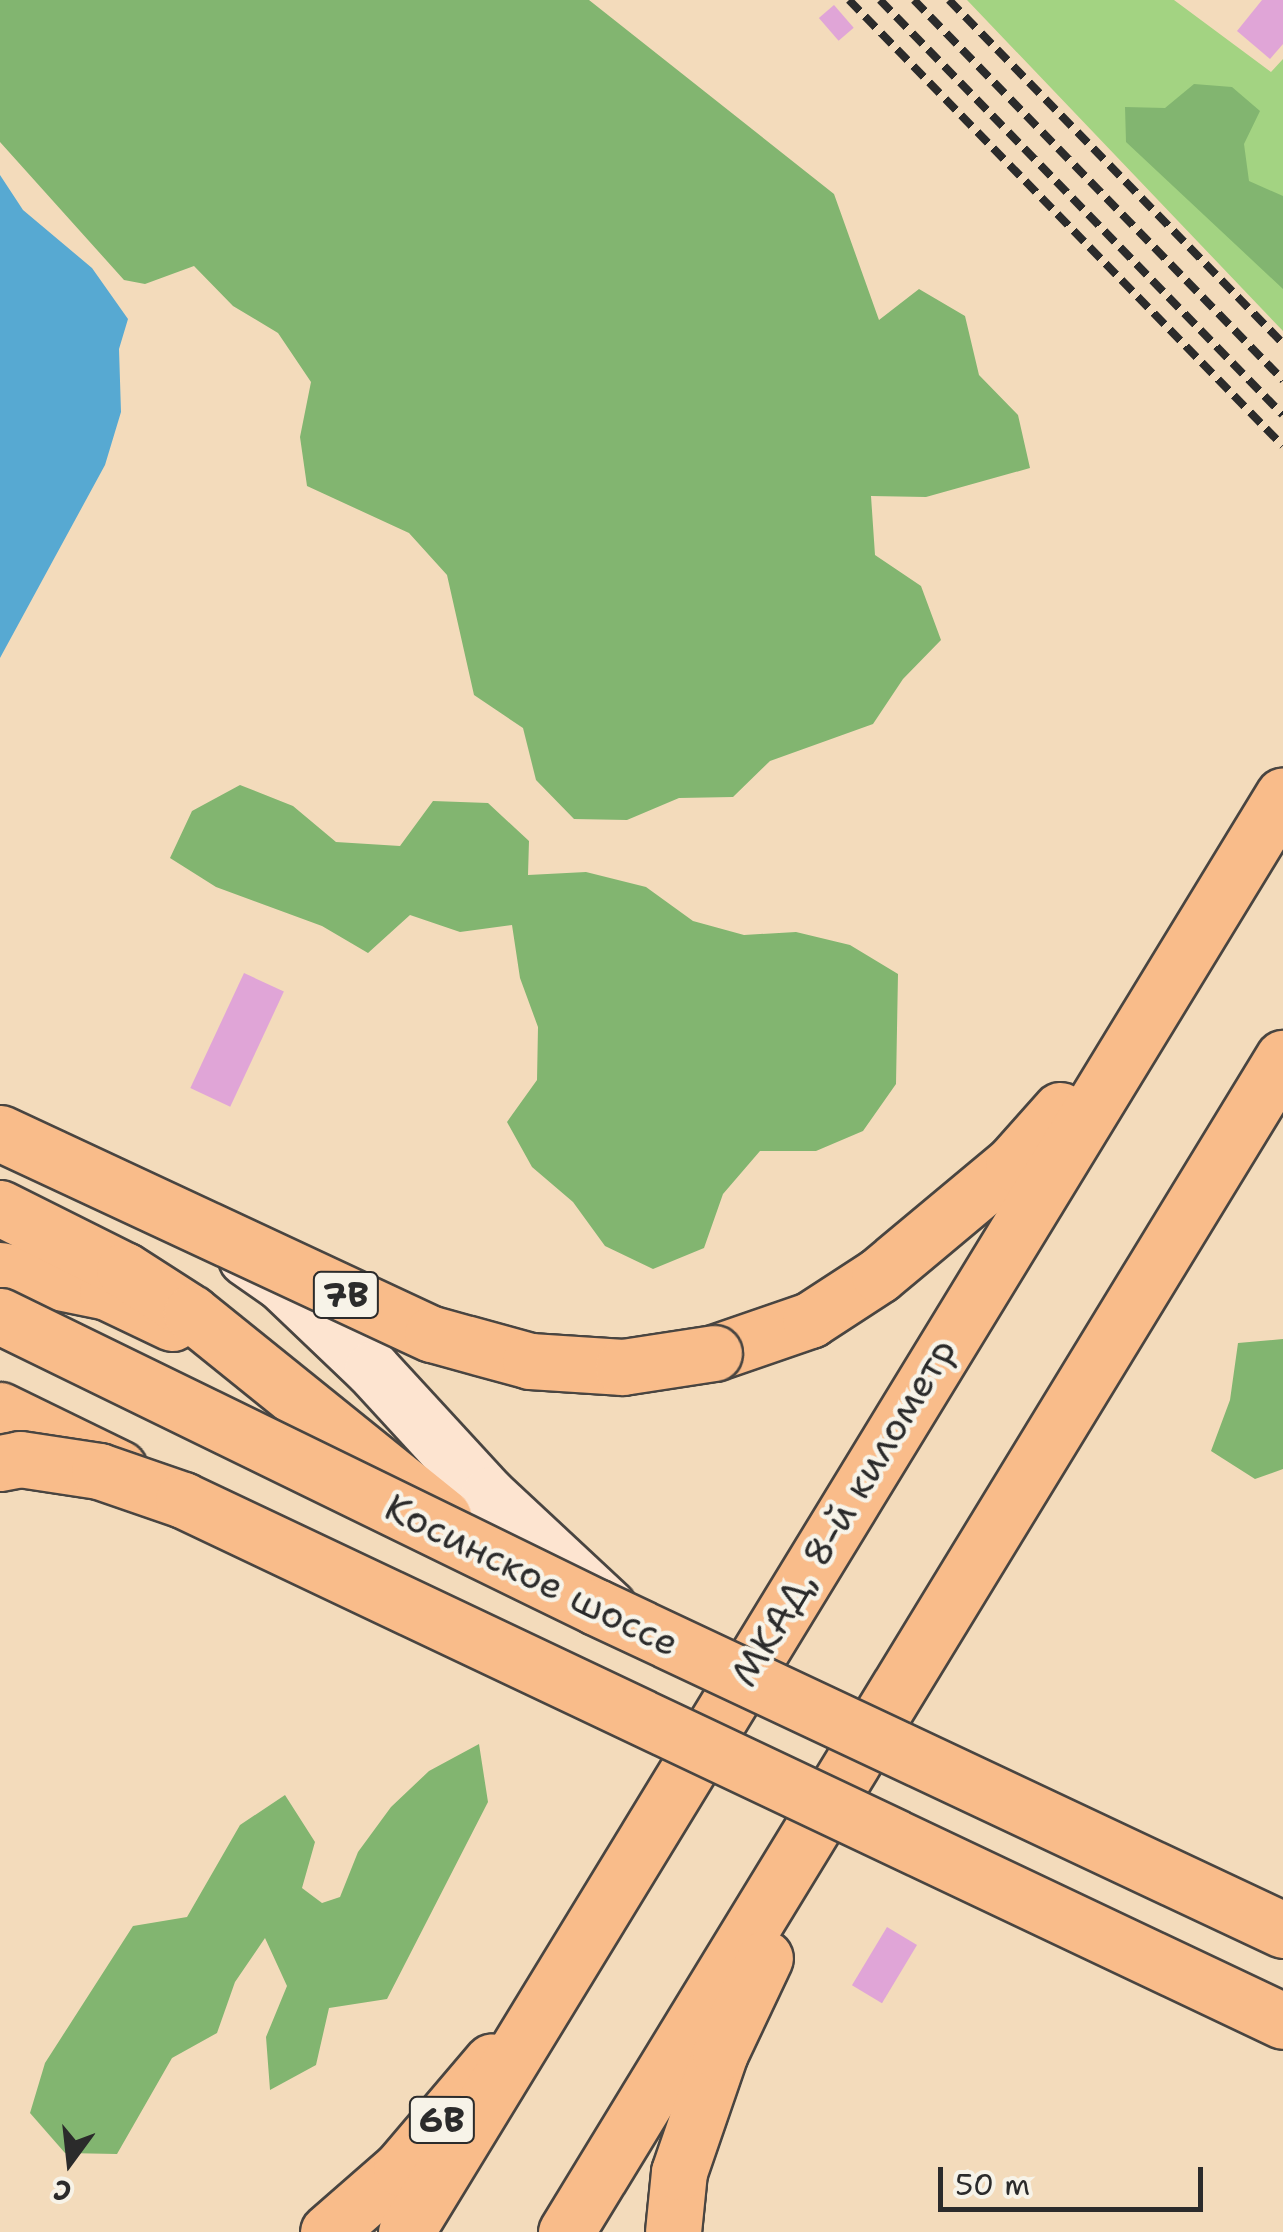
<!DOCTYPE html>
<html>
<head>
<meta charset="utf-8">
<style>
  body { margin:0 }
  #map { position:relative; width:1283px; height:2232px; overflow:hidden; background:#f3dbbb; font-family:"Shantell Sans",sans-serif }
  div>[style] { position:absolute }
  .green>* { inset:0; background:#a3d382 }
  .forest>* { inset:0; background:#82b570 }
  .water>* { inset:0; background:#57a9d2 }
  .building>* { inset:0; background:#e0a5d7; transform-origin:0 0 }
  .roads { filter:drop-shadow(2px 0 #494541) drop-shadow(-2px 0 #494541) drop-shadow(0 2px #494541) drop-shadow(0 -2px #494541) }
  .secondary>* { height:55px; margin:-27.5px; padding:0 27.5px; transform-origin:27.5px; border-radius:27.5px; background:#fde4d0 }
  .primary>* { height:55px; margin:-27.5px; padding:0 27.5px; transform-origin:27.5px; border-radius:27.5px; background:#f9bc8a }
  .highway>* { height:55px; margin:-27.5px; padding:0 27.5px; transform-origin:27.5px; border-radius:27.5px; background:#f9bc8a }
  .rail>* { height:8px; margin-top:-4px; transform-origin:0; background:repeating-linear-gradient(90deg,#2b2b2b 0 15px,transparent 0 23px) }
  .bridges { filter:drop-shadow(2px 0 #494541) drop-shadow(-2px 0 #494541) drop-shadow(0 2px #494541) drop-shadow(0 -2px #494541) }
  .primary-bridge>* { height:55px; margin:-27.5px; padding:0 27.5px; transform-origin:27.5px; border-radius:27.5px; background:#f9bc8a }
  .highway-bridge>* { height:55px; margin:-27.5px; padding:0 27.5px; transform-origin:27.5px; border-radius:27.5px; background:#f9bc8a }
  span { translate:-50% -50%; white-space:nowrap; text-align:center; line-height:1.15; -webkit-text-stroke:9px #f7f3e8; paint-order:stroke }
  .shield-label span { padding:2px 8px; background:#f7f3e8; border:2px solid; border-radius:8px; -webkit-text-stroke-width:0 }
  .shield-label { font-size:35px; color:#2b2b2b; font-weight:700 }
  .street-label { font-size:38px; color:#2b2b2b }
  .north { position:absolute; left:20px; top:2112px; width:100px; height:100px; -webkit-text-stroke:8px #f7f3e8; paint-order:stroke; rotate:195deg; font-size:28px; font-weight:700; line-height:40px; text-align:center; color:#2b2b2b }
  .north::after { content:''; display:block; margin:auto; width:35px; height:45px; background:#2b2b2b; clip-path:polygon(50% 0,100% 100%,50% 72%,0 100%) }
  .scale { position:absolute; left:938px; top:2167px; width:265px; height:45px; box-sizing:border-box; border:5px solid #2b2b2b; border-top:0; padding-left:12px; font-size:30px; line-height:35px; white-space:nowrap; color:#2b2b2b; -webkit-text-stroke:8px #f7f3e8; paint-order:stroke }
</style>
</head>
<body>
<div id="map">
  <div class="green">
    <div style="clip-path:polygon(967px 0,1174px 0,1271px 72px,1283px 59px,1283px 331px)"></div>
  </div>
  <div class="forest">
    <div style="clip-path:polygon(0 0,589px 0,834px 194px,879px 320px,919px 289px,965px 316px,979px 375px,1018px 415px,1030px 468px,926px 497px,871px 496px,875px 555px,921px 586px,941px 640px,903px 679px,873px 724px,770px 761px,733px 797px,679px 798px,627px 820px,574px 819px,536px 780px,523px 728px,474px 695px,447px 575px,409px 533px,307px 486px,300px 437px,311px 382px,278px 333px,233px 306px,194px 266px,145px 284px,124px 280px,0 142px)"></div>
    <div style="clip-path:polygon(1194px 84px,1232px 87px,1260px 111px,1244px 144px,1249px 181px,1283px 196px,1283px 289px,1126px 142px,1125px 107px,1165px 108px)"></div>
    <div style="clip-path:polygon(240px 785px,293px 806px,336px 842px,400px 846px,433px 801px,488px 803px,529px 841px,528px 875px,586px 872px,646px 887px,693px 921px,744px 935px,796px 932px,850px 945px,898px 974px,896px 1084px,863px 1131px,816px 1151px,760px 1151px,723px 1194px,704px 1248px,653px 1269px,605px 1246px,573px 1202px,532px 1167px,507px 1122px,537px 1080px,538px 1027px,520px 978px,512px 925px,460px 932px,410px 915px,368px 953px,322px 926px,216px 887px,170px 858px,192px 811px)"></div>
    <div style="clip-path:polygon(1283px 1339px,1283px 1469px,1255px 1479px,1211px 1451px,1230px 1400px,1238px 1343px)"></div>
    <div style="clip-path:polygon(479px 1744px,488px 1802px,387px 1999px,329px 2008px,316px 2065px,270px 2090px,266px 2037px,287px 1986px,265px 1938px,235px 1982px,217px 2033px,172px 2058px,117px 2154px,65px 2153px,30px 2113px,45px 2063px,133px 1926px,187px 1917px,240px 1825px,285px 1795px,315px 1842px,302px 1888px,322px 1903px,340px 1897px,358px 1852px,391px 1807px,429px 1771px)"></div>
  </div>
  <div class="water">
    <div style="clip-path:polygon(0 175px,23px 210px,92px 268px,128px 319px,119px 349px,121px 412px,105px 465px,0 658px)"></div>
  </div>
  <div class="building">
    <div style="clip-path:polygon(1262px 0,1283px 0,1283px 44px,1270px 59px,1237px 31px)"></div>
    <div style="left:834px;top:5px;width:30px;height:20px;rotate:49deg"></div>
    <div style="left:244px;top:973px;width:44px;height:127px;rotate:25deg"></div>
    <div style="left:887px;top:1927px;width:35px;height:68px;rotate:31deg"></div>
  </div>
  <div class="roads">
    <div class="secondary">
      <div style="left:246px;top:1258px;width:44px;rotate:34.8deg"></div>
      <div style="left:282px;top:1283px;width:124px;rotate:43.7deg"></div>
      <div style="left:372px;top:1369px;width:171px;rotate:47.4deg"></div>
      <div style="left:488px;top:1495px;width:164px;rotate:43deg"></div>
    </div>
    <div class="primary">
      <div style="left:0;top:1270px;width:109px;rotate:11.6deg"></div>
      <div style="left:107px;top:1292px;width:72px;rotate:25.5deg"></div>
      <div style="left:0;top:1410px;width:132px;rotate:26deg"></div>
      <div style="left:328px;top:2232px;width:97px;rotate:-41.2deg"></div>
      <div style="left:401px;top:2168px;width:140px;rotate:-49.6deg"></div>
    </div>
    <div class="highway">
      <div style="left:0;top:1208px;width:139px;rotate:26.6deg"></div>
      <div style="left:124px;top:1270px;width:80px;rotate:32.7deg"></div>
      <div style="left:191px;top:1313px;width:324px;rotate:38.9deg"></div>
      <div style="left:714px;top:1353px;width:102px;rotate:-19deg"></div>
      <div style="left:810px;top:1320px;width:82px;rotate:-33.1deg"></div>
      <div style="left:879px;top:1275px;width:175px;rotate:-39.9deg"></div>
      <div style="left:1013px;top:1163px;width:71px;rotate:-48.4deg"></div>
      <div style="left:406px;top:2232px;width:1683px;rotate:-58.6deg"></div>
      <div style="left:566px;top:2232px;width:1376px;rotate:-58.59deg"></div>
      <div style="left:673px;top:2232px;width:60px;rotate:-84.3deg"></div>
      <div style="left:679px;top:2172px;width:126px;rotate:-71deg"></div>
      <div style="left:720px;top:2053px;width:105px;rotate:-64.7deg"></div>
    </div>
  </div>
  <div class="rail">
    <div style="left:849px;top:0;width:622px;rotate:45.78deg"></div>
    <div style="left:880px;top:0;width:578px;rotate:45.84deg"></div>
    <div style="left:914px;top:0;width:530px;rotate:45.84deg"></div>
    <div style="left:949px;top:0;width:479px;rotate:45.8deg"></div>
  </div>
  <div class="bridges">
    <div class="primary-bridge">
      <div style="left:0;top:1316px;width:663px;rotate:26.02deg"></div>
      <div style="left:596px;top:1607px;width:759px;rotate:25.18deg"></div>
      <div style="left:0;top:1463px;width:20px;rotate:-11deg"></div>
      <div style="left:20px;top:1459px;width:80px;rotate:8.6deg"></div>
      <div style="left:99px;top:1471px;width:89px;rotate:19deg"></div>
      <div style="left:183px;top:1500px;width:1217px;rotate:25.34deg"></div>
    </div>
    <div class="highway-bridge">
      <div style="left:0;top:1133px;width:476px;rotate:25deg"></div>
      <div style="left:432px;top:1334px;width:102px;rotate:15.4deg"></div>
      <div style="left:530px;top:1361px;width:93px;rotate:3.7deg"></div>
      <div style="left:623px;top:1367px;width:92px;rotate:-8.7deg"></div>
    </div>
  </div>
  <div class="shield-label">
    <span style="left:346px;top:1295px">7B</span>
    <span style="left:442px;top:2120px">6B</span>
  </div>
  <div class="street-label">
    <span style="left:843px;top:1512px;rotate:-59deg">МКАД, 8-й километр</span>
    <span style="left:532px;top:1575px;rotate:26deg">Косинское шоссе</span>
  </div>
  <div class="north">С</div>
  <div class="scale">50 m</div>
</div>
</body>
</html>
